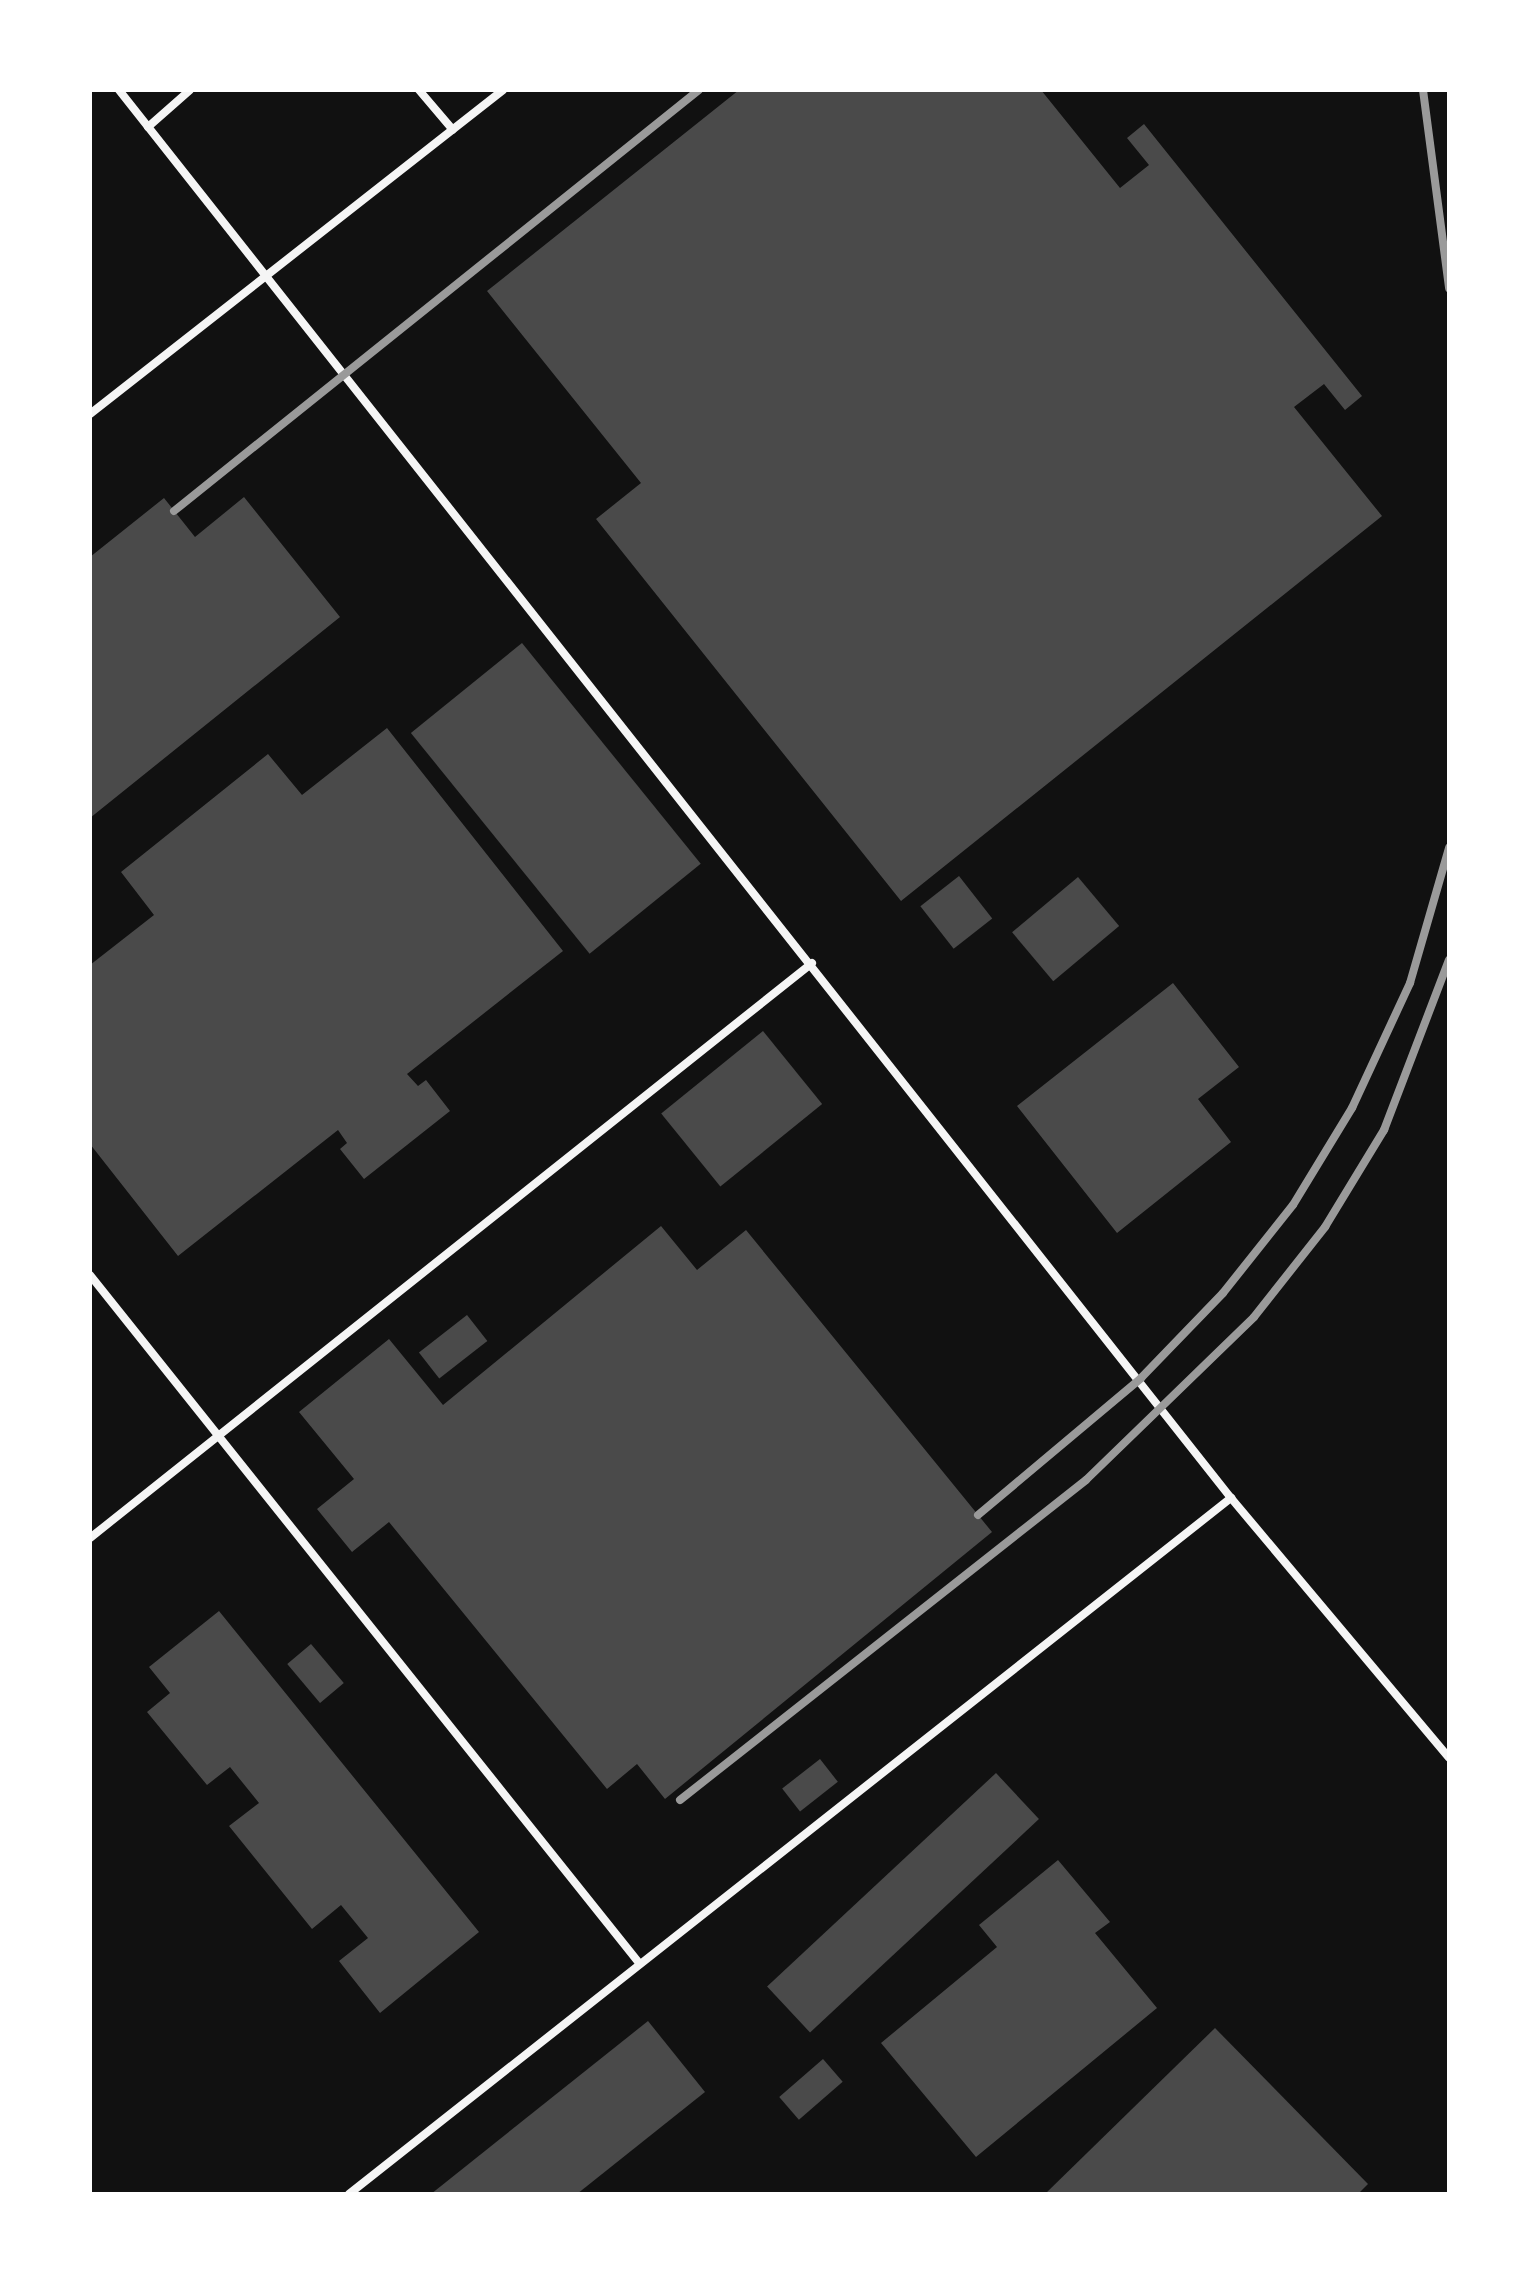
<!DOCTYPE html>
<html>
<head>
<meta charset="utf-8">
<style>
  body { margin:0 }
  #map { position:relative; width:1539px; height:2284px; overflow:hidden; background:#111; font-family:Poppins,sans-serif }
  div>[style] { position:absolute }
  .building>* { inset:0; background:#4a4a4a; transform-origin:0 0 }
  .service>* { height:8px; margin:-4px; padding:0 4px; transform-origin:4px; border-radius:4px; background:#f5f5f5 }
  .rail>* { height:8px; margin:-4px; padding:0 4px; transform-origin:4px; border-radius:4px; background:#9a9a9a }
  span { translate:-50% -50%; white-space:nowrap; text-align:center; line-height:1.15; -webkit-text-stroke:9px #fff; paint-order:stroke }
  .frame { position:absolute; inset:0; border:92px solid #fff; pointer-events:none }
</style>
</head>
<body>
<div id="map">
  <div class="building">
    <div style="clip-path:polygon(739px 90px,1041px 90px,1120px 188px,1149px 165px,1127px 138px,1144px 124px,1362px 396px,1345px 410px,1324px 384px,1294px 407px,1382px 516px,901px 901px,596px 519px,641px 483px,487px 291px)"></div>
    <div style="clip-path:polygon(244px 497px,340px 617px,90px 818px,90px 557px,164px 498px,195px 537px)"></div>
    <div style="left:522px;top:643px;width:284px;height:143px;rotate:51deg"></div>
    <div style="clip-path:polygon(387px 728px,563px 951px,407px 1074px,418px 1086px,426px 1080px,450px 1111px,364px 1179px,340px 1149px,347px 1143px,338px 1130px,178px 1256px,90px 1144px,90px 965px,154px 915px,121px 872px,268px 754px,302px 795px)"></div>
    <div style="left:959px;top:876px;width:54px;height:49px;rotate:52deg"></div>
    <div style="left:1078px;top:877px;width:64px;height:86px;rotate:50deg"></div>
    <div style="clip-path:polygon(1173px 983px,1239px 1067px,1198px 1099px,1231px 1142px,1117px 1233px,1017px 1106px)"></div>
    <div style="left:763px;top:1031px;width:94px;height:131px;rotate:51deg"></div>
    <div style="clip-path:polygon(661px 1226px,697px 1270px,746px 1230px,992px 1532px,665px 1799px,637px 1764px,607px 1789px,389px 1522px,352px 1552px,317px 1509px,354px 1479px,299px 1412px,389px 1339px,443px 1405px)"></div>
    <div style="left:467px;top:1315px;width:33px;height:61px;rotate:52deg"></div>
    <div style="clip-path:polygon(219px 1611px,479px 1932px,380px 2013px,339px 1961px,368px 1938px,341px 1905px,312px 1929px,229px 1826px,259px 1803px,230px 1767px,207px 1785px,147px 1712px,170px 1693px,149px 1667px)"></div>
    <div style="left:311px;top:1644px;width:51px;height:31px;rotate:50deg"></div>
    <div style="left:820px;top:1759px;width:29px;height:48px;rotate:52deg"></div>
    <div style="left:996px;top:1773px;width:63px;height:313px;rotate:47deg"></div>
    <div style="clip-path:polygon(1058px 1860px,1110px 1922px,1095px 1933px,1157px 2008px,976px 2157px,881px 2043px,997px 1947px,979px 1925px)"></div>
    <div style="clip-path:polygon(648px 2021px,705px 2092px,577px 2194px,431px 2194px)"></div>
    <div style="clip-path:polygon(1215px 2028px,1368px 2184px,1358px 2194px,1045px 2194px)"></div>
    <div style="left:823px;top:2059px;width:30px;height:58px;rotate:49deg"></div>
  </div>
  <div class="service">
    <div style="left:119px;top:90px;width:1794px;rotate:51.7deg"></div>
    <div style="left:419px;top:90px;width:52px;rotate:49.6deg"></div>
    <div style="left:148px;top:127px;width:56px;rotate:-41.4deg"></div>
    <div style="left:90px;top:414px;width:525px;rotate:-38.11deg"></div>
    <div style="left:90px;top:1275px;width:880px;rotate:51.41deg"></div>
    <div style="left:90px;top:1538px;width:923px;rotate:-38.53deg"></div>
    <div style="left:349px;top:2194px;width:1124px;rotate:-38.28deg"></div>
    <div style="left:1231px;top:1498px;width:339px;rotate:50deg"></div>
  </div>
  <div class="rail">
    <div style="left:1423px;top:90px;width:200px;rotate:82.5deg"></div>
    <div style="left:174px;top:511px;width:673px;rotate:-38.73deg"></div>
    <div style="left:978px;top:1515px;width:213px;rotate:-40deg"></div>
    <div style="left:1141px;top:1378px;width:118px;rotate:-46deg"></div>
    <div style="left:1223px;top:1293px;width:112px;rotate:-51.5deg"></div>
    <div style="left:1293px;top:1205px;width:114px;rotate:-58.7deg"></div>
    <div style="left:1352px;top:1108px;width:138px;rotate:-65.1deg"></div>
    <div style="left:1410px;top:983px;width:141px;rotate:-73.9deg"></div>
    <div style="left:680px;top:1800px;width:517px;rotate:-38.24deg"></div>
    <div style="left:1086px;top:1480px;width:234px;rotate:-44.1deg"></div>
    <div style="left:1254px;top:1317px;width:115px;rotate:-51.7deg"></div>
    <div style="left:1325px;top:1227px;width:114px;rotate:-58.7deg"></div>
    <div style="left:1384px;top:1130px;width:182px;rotate:-69.1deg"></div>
  </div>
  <div class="frame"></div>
</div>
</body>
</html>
